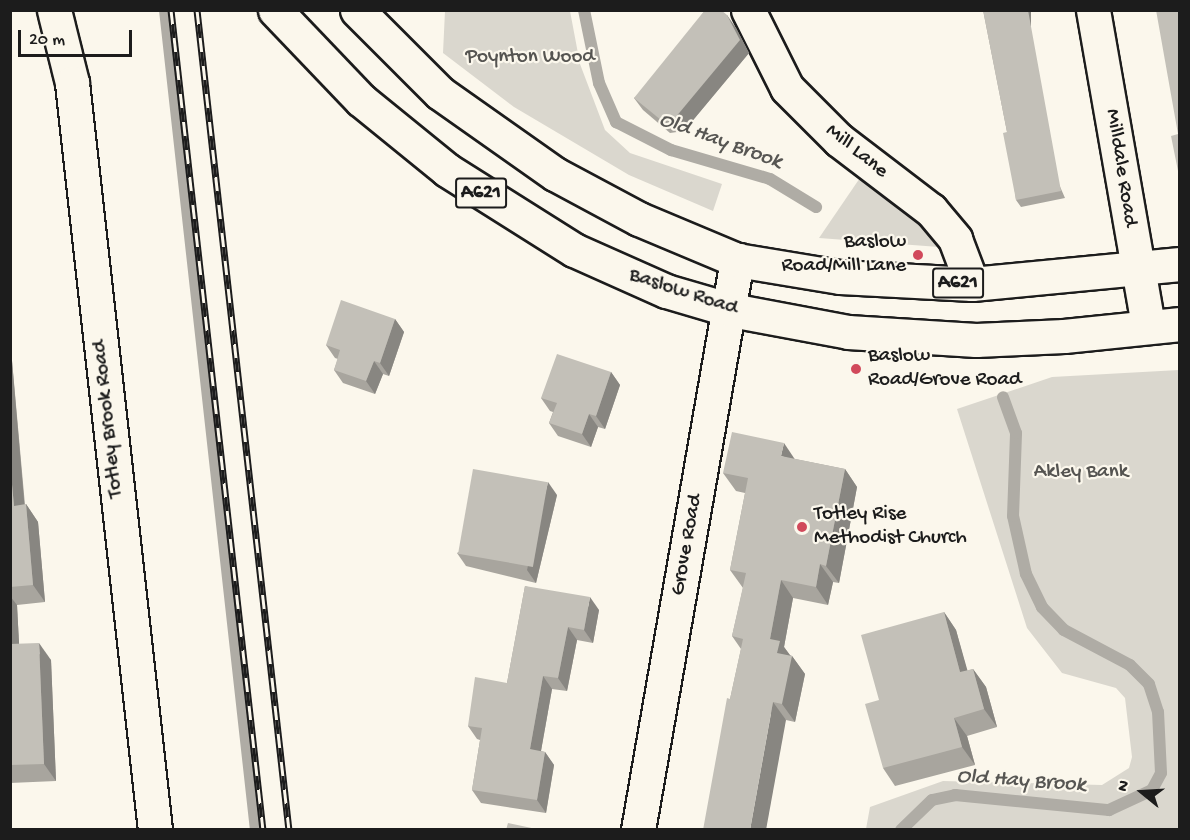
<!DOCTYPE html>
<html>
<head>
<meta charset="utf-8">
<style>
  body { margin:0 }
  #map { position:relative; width:1190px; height:840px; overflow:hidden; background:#fbf7ec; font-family:"Gochi Hand",sans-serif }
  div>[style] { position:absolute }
  .green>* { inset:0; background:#dad7ce }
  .stream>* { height:12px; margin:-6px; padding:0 6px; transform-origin:6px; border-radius:6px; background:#afaca5 }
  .roads { filter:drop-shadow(2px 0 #1c1c1c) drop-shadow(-2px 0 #1c1c1c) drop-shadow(0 2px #1c1c1c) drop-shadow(0 -2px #1c1c1c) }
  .minor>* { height:33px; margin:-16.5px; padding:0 16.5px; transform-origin:16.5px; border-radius:16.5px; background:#fbf7ec }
  .primary>* { height:33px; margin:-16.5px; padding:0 16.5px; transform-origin:16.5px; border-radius:16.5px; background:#fbf7ec }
  .rail>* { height:7px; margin-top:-3.5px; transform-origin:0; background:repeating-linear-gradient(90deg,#fbf7ec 0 14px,#1c1c1c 0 28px); box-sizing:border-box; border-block:2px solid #1c1c1c }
  .wall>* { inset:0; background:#a8a59e }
  .shaded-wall>* { inset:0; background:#888681; transform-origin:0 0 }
  .building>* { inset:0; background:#c3c0b8; transform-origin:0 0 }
  .dots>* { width:16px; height:16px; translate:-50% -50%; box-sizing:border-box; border:3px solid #fbf7ec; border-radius:50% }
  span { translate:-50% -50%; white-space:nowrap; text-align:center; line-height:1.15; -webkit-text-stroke:4.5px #fbf7ec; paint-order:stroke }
  .shield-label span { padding:2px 4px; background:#fbf7ec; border:2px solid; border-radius:4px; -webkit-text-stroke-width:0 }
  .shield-label { font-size:20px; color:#1c1c1c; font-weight:700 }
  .park-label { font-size:21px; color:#555451 }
  .street-label { font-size:21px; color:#1c1c1c }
  .poi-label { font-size:21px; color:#1c1c1c }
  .right { translate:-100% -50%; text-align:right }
  .left { translate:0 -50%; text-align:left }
  .water-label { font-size:22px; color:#575653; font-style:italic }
  .frame { position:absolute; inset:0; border:12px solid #1c1c1c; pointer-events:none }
  .north { position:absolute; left:1112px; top:762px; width:60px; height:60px; -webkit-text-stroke:4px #fbf7ec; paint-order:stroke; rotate:288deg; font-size:16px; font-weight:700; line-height:24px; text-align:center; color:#1c1c1c }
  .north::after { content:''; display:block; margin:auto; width:21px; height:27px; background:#1c1c1c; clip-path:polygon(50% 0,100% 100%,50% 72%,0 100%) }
  .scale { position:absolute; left:18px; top:30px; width:114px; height:27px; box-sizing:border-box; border:3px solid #1c1c1c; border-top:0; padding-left:8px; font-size:18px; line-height:21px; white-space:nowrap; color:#1c1c1c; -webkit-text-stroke:4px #fbf7ec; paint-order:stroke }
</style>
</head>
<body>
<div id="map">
  <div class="green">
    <div style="clip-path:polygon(445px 11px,570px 11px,580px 64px,605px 130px,630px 153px,722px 184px,713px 211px,629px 175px,514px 107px,443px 53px)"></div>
    <div style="clip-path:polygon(864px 172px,940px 238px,939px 247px,819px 238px)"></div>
    <div style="clip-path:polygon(1179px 370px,1179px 829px,866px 829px,870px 807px,943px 781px,1102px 785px,1129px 768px,1132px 757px,1125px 698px,1116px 688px,1062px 673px,1027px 628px,957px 409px,1052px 377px)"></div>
  </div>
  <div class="stream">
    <div style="left:165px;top:10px;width:825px;rotate:83.67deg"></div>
    <div style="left:584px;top:10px;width:75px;rotate:78.4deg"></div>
    <div style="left:599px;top:83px;width:43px;rotate:66.4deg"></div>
    <div style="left:616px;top:122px;width:62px;rotate:27deg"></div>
    <div style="left:671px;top:150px;width:103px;rotate:16.3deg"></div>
    <div style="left:770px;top:179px;width:54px;rotate:31.3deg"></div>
    <div style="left:901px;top:830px;width:43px;rotate:-44.1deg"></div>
    <div style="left:932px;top:800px;width:24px;rotate:-12deg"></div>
    <div style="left:955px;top:795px;width:155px;rotate:5.6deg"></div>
    <div style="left:1109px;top:810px;width:47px;rotate:-24.9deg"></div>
    <div style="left:1152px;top:790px;width:19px;rotate:-62deg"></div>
    <div style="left:1161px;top:773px;width:61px;rotate:-92.8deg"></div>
    <div style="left:1158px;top:712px;width:29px;rotate:-108deg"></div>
    <div style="left:1149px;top:684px;width:27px;rotate:-135deg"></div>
    <div style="left:1130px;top:665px;width:75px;rotate:-152.1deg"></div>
    <div style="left:1064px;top:630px;width:32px;rotate:-134deg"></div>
    <div style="left:1042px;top:607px;width:37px;rotate:-116deg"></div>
    <div style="left:1026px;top:574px;width:59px;rotate:-102.6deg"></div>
    <div style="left:1013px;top:516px;width:83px;rotate:-87.9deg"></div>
    <div style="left:1016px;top:433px;width:38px;rotate:-110deg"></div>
  </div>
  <div class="roads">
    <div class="minor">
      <div style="left:54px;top:10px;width:75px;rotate:76.1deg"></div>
      <div style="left:72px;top:83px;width:752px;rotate:83.66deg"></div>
      <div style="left:748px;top:10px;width:87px;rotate:63.4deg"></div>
      <div style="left:787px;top:88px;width:74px;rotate:45deg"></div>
      <div style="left:839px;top:140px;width:116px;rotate:37.3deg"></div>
      <div style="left:931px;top:210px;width:38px;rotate:50deg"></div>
      <div style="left:955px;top:239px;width:48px;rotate:69.3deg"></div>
      <div style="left:1093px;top:10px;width:319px;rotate:80.1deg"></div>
      <div style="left:638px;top:830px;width:579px;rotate:-80.15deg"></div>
    </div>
    <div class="primary">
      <div style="left:275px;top:10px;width:124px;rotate:46.3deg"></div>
      <div style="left:361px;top:100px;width:111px;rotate:39.1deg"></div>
      <div style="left:447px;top:170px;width:150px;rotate:32.2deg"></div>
      <div style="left:574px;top:250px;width:101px;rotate:24deg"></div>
      <div style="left:666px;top:291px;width:68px;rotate:16.3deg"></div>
      <div style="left:731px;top:310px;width:119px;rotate:10.6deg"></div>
      <div style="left:848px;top:332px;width:128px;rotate:3.6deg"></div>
      <div style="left:976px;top:340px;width:88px;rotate:-2.6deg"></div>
      <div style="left:1064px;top:336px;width:117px;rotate:-5.9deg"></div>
      <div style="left:357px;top:10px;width:117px;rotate:45deg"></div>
      <div style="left:440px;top:93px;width:141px;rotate:35.2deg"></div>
      <div style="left:555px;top:174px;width:95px;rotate:28.2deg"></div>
      <div style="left:639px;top:219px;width:106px;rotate:22.7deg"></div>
      <div style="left:737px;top:260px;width:104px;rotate:9.4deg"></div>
      <div style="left:840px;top:277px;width:132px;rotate:3deg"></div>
      <div style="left:972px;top:284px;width:209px;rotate:-5.5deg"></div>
    </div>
  </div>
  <div class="rail">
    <div style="left:171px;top:10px;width:825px;rotate:83.6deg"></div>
    <div style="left:197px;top:10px;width:825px;rotate:83.6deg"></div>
  </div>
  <div class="wall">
    <div style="clip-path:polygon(983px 10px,1065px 198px,1021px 207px,1016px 200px,1007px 132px)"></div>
    <div style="clip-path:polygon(736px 28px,749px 53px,684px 131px,670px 133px,643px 110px,634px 98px)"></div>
    <div style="clip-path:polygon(395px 319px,404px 332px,389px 376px,383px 374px,375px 394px,343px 383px,334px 370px,338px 359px,335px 358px,326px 345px)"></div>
    <div style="clip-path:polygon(10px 338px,25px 505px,26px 504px,38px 522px,45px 602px,17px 605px,19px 644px,51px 660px,56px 781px,10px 783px)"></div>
    <div style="clip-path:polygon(611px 372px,620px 385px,605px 429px,598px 427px,591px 447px,558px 436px,549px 423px,553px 412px,550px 411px,541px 398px)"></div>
    <div style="clip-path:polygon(795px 459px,845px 469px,857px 487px,839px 583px,833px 582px,828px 605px,793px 598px,784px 647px,790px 655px,792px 656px,805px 674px,795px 722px,786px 720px,730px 699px,741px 649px,732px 636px,743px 588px,730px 570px,745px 493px,736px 491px,723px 473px)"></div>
    <div style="clip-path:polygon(557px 495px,536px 583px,466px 566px,457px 553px)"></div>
    <div style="clip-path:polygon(525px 586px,599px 610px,593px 643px,577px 640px,567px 691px,552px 689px,541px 751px,545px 752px,554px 765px,546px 813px,481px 803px,472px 790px,480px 740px,477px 739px,468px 726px,507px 683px)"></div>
    <div style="clip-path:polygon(944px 612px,956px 630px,967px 671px,973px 669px,986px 687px,997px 727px,967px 736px,975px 765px,895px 786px,883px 768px)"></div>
  </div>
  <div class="shaded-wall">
    <div style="left:1028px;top:10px;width:3px;height:184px"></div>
    <div style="clip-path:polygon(727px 15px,736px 28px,749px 53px,684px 131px,675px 118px)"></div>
    <div style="clip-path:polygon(395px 319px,404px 332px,389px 376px,380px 363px)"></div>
    <div style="clip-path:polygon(10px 338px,26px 523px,14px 506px,10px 463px)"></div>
    <div style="clip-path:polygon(374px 361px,383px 374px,375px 394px,366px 381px)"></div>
    <div style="clip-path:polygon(611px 372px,620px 385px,605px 429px,596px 416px)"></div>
    <div style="clip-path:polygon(589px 414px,598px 427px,591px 447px,582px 434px)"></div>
    <div style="clip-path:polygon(784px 443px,796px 461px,781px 456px)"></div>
    <div style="clip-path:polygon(845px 469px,857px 487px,839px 583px,826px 566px)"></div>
    <div style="clip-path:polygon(548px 482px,557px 495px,536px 583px,527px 570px)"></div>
    <div style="clip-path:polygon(26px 504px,38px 522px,45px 602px,33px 585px)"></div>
    <div style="clip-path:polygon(820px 564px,833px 582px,828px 605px,816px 587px)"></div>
    <div style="clip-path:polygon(781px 580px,793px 598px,784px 647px,792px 658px,792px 656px,805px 674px,795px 722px,782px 704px,777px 653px,770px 639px)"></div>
    <div style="clip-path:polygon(10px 596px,17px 605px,20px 661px,10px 647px)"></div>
    <div style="clip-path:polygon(590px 597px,599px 610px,593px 643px,584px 630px)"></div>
    <div style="clip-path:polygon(944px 612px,956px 630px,973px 690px,960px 672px)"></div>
    <div style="clip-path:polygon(568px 627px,577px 640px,567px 691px,558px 678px)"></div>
    <div style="clip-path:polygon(39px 643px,51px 660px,56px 781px,44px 764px)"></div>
    <div style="clip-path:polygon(973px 669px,986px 687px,997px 727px,984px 709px)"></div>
    <div style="clip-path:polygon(543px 676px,552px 689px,539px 762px,530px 749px)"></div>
    <div style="clip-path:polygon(773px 702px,786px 720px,766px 830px,750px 830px)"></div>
    <div style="clip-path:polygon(954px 718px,967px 736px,975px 765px,962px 747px)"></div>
    <div style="clip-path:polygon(545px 752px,554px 765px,546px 813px,537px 800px)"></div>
  </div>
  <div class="building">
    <div style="clip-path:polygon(705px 10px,721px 10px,727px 15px,740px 40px,675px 118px,661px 120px,634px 98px)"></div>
    <div style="clip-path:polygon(983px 10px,1028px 10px,1061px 191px,1016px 200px,1003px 133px,1007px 132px)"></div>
    <div style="clip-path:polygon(1156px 10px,1179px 10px,1179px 176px,1171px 136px,1178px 134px)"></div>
    <div style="clip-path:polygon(341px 300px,395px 319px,380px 363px,374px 361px,366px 381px,334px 370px,340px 350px,326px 345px)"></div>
    <div style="clip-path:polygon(557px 354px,611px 372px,596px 416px,589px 414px,582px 434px,549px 423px,557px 403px,541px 398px)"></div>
    <div style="clip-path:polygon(732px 432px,784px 443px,781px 456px,845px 469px,826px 566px,820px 564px,816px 587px,781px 580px,770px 639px,780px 641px,777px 653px,792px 656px,782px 704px,773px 702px,750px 830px,703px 830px,727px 698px,730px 699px,743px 639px,732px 636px,746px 573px,730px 570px,748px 478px,723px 473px)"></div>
    <div style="clip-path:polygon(10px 463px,14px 506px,26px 504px,33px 585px,10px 587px)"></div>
    <div style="left:473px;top:469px;width:76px;height:86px;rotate:10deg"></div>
    <div style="clip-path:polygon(525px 586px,590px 597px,584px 630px,568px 627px,558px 678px,543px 676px,530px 749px,545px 752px,537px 800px,472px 790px,482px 728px,468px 726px,475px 677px,507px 683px)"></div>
    <div style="clip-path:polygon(944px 612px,960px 672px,973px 669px,984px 709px,954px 718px,962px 747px,883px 768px,865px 704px,879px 700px,861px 635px)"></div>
    <div style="clip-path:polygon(39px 643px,44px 764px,10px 765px,10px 644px)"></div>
    <div style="clip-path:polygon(508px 823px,541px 830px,506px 830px)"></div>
  </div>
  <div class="dots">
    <div style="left:918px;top:255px;background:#d1495b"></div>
    <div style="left:856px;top:369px;background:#d1495b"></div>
    <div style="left:802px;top:527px;background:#d1495b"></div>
  </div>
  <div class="shield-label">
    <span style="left:481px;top:193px">A621</span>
    <span style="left:958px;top:283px">A621</span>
  </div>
  <div class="park-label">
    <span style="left:530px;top:58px">Poynton Wood</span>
    <span style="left:1081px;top:473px">Akley Bank</span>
  </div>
  <div class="street-label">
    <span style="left:856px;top:152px;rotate:39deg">Mill Lane</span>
    <span style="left:1120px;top:168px;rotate:81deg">Milldale Road</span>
    <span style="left:683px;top:293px;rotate:18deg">Baslow Road</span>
    <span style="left:109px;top:419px;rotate:-96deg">Totley Brook Road</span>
    <span style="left:688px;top:545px;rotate:-80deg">Grove Road</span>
  </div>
  <div class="poi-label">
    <span class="right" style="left:906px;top:255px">Baslow<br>Road/Mill Lane</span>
    <span class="left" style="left:868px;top:369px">Baslow<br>Road/Grove Road</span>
    <span class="left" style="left:814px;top:527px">Totley Rise<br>Methodist Church</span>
  </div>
  <div class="water-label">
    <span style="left:720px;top:142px;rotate:20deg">Old Hay Brook</span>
    <span style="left:1021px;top:782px;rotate:4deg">Old Hay Brook</span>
  </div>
  <div class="frame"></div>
  <div class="north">N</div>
  <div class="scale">20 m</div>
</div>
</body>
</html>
